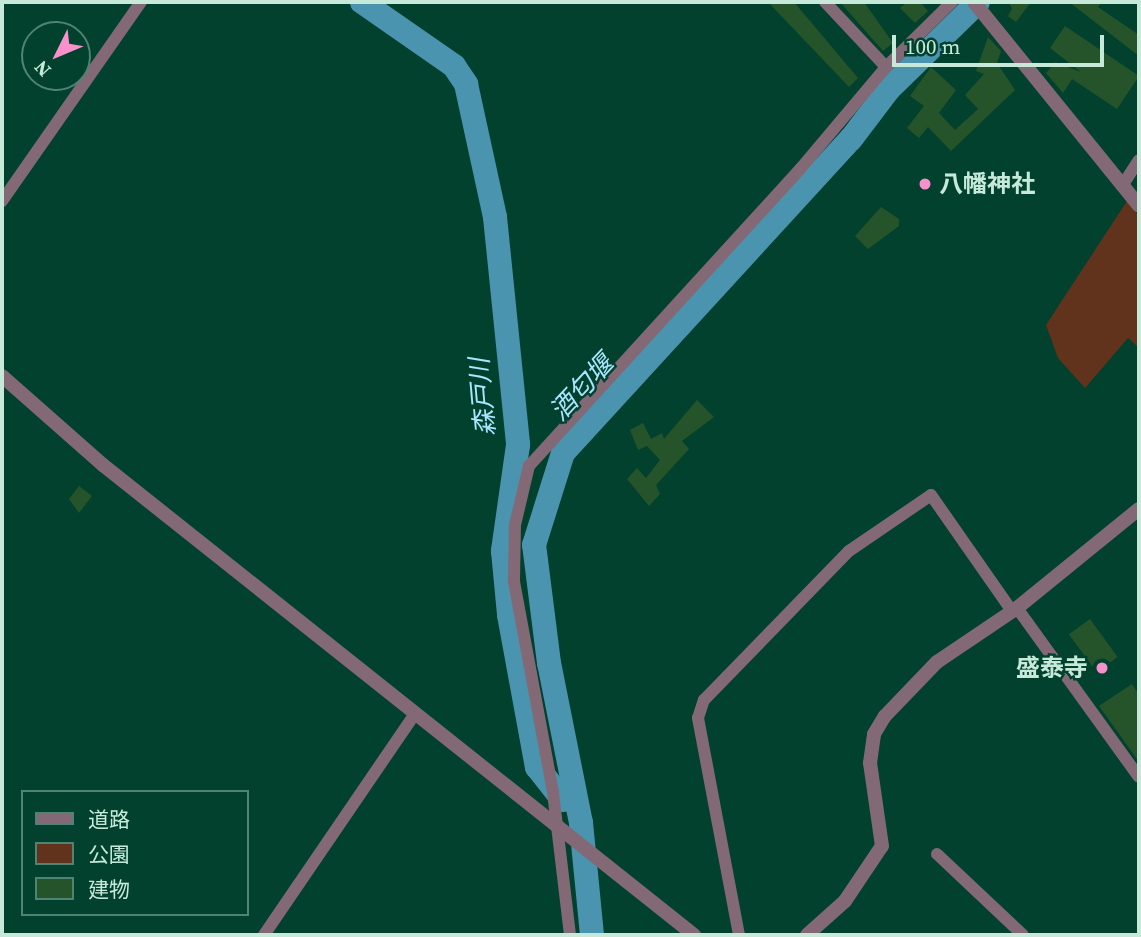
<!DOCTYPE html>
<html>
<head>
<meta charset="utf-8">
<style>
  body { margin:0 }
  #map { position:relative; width:1141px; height:937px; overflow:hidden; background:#01412e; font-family:"Source Serif 4","Noto Sans JP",serif }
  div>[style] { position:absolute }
  .green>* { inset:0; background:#62331c }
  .river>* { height:24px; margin:-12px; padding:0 12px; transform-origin:12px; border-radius:12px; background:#4a94b0 }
  .building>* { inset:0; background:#25542a; transform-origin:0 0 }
  .minor>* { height:12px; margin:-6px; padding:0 6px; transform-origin:6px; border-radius:6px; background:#836976 }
  .tertiary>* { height:14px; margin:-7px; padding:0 7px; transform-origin:7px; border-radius:7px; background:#836976 }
  .dots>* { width:19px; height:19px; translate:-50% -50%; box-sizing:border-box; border:4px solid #01412e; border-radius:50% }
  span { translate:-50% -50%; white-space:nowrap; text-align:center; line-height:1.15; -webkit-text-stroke:5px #01412e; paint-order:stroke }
  .poi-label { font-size:24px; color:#c6e9d9; font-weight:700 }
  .left { translate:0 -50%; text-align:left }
  .right { translate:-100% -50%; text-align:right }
  .water-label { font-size:26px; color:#aae5ff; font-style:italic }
  .frame { position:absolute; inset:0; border:4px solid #c6e9d9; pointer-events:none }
  .legend { position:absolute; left:21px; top:790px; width:228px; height:126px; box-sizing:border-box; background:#01412e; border:2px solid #508472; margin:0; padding:9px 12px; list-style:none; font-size:21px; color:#c6e9d9 }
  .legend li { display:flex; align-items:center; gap:14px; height:35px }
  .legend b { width:35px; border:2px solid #508472 }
  .north { position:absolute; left:21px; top:21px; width:70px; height:70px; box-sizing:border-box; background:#01412e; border:2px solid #508472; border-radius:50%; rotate:227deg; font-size:19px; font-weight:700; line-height:28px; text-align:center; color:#c6e9d9 }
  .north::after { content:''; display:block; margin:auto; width:24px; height:32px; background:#f890cb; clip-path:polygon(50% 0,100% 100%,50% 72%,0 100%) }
  .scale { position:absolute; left:892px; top:35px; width:212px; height:32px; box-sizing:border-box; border:4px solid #c6e9d9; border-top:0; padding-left:9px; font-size:21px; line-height:24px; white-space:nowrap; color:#c6e9d9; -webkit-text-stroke:5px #01412e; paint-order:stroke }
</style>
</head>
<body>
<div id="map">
  <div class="green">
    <div style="clip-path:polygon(1127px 201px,1139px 216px,1139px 348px,1128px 338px,1085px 388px,1058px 358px,1046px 325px)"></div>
  </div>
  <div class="river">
    <div style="left:362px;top:2px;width:112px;rotate:34.8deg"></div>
    <div style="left:454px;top:66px;width:22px;rotate:56deg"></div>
    <div style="left:466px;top:84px;width:136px;rotate:77.7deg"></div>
    <div style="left:495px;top:217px;width:229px;rotate:84.2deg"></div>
    <div style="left:518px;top:445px;width:107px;rotate:98.1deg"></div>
    <div style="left:503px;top:551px;width:64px;rotate:84.6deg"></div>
    <div style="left:509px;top:615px;width:155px;rotate:79.6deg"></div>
    <div style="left:537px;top:767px;width:42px;rotate:51.8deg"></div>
    <div style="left:592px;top:935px;width:113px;rotate:-95.6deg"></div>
    <div style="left:581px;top:823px;width:163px;rotate:-101.3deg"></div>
    <div style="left:549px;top:663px;width:119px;rotate:-97.2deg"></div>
    <div style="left:534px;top:545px;width:96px;rotate:-72.5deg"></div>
    <div style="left:563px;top:453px;width:426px;rotate:-47.5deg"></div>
    <div style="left:851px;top:139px;width:63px;rotate:-52.8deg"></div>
    <div style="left:889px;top:89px;width:124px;rotate:-44.3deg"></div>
  </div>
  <div class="building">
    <div style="clip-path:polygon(768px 2px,794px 2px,858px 78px,849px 87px)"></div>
    <div style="clip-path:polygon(840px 2px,864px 2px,893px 43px,883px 51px)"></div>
    <div style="clip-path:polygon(907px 2px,920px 2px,928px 11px,915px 23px,900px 8px)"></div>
    <div style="clip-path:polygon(1009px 2px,1031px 2px,1016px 22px,1008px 16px,1012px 9px)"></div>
    <div style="clip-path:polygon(1069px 2px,1102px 2px,1098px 7px,1139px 35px,1139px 56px)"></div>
    <div style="clip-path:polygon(1065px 26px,1139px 76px,1117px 109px,1072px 79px,1063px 93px,1046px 73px,1055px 62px,1081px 72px,1050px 48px)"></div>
    <div style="clip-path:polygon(988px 37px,1001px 51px,997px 63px,1015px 90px,951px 151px,928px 127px,919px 138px,907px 128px,924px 106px,910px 96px,931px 67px,956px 90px,939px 113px,955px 130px,978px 109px,965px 95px,984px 74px,976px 71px)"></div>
    <div style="clip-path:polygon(881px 207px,899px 219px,899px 226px,868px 249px,855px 236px)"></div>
    <div style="clip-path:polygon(697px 400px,714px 417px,682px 441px,689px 449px,656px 485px,660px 494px,649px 506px,627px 479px,637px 468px,646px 478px,660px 460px,647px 446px,638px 450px,630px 430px,643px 423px,651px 439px,662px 433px,664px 439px)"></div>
    <div style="clip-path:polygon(79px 486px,92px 496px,79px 513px,69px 499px)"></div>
    <div style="left:1090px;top:619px;width:47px;height:26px;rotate:54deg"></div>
    <div style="clip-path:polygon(1132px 684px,1139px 695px,1139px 762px,1099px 706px)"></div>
  </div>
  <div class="minor">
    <div style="left:825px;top:2px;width:89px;rotate:46.8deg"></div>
    <div style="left:1122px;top:186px;width:31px;rotate:-57deg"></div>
    <div style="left:2px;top:201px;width:243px;rotate:-55.1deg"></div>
    <div style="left:1017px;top:608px;width:208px;rotate:54.2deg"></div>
    <div style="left:937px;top:854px;width:118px;rotate:43.3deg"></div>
    <div style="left:264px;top:935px;width:266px;rotate:-55.7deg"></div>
    <div style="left:570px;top:935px;width:144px;rotate:-96.8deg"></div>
    <div style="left:553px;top:792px;width:215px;rotate:-100.5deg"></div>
    <div style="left:514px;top:581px;width:56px;rotate:-89deg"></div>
    <div style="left:515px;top:525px;width:61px;rotate:-76.7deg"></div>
    <div style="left:529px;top:466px;width:403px;rotate:-47.6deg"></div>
    <div style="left:801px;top:168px;width:132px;rotate:-49.9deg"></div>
    <div style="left:886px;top:67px;width:93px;rotate:-44.6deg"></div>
    <div style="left:739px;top:935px;width:221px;rotate:-100.7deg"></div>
    <div style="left:698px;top:718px;width:19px;rotate:-72deg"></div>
    <div style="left:704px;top:700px;width:208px;rotate:-45.8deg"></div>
    <div style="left:849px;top:551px;width:99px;rotate:-34.3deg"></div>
    <div style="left:931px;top:495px;width:141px;rotate:55.1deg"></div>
  </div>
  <div class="tertiary">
    <div style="left:974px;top:2px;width:262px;rotate:51deg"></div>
    <div style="left:2px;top:376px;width:135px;rotate:41.4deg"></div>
    <div style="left:103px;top:465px;width:755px;rotate:38.49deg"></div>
    <div style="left:807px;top:935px;width:51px;rotate:-41.8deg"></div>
    <div style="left:845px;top:901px;width:66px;rotate:-56.1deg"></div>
    <div style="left:882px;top:846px;width:84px;rotate:-98.2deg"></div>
    <div style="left:870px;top:763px;width:29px;rotate:-82deg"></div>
    <div style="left:874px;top:734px;width:21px;rotate:-59deg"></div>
    <div style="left:885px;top:716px;width:75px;rotate:-46.1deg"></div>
    <div style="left:937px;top:662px;width:97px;rotate:-34deg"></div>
    <div style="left:1017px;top:608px;width:157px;rotate:-39.1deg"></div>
  </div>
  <div class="dots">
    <div style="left:925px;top:184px;background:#f890cb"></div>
    <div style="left:1102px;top:668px;background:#f890cb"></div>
  </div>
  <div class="poi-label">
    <span class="left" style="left:939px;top:184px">八幡神社</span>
    <span class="right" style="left:1088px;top:668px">盛泰寺</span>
  </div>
  <div class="water-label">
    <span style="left:582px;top:388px;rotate:-47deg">酒匂堰</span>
    <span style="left:483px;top:397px;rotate:-95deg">森戸川</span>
  </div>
  <div class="frame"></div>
  <ul class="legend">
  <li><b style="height:9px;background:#836976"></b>道路</li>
  <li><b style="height:19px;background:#62331c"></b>公園</li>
  <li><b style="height:19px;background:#25542a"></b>建物</li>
  </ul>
  <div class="north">N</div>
  <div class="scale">100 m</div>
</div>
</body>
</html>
